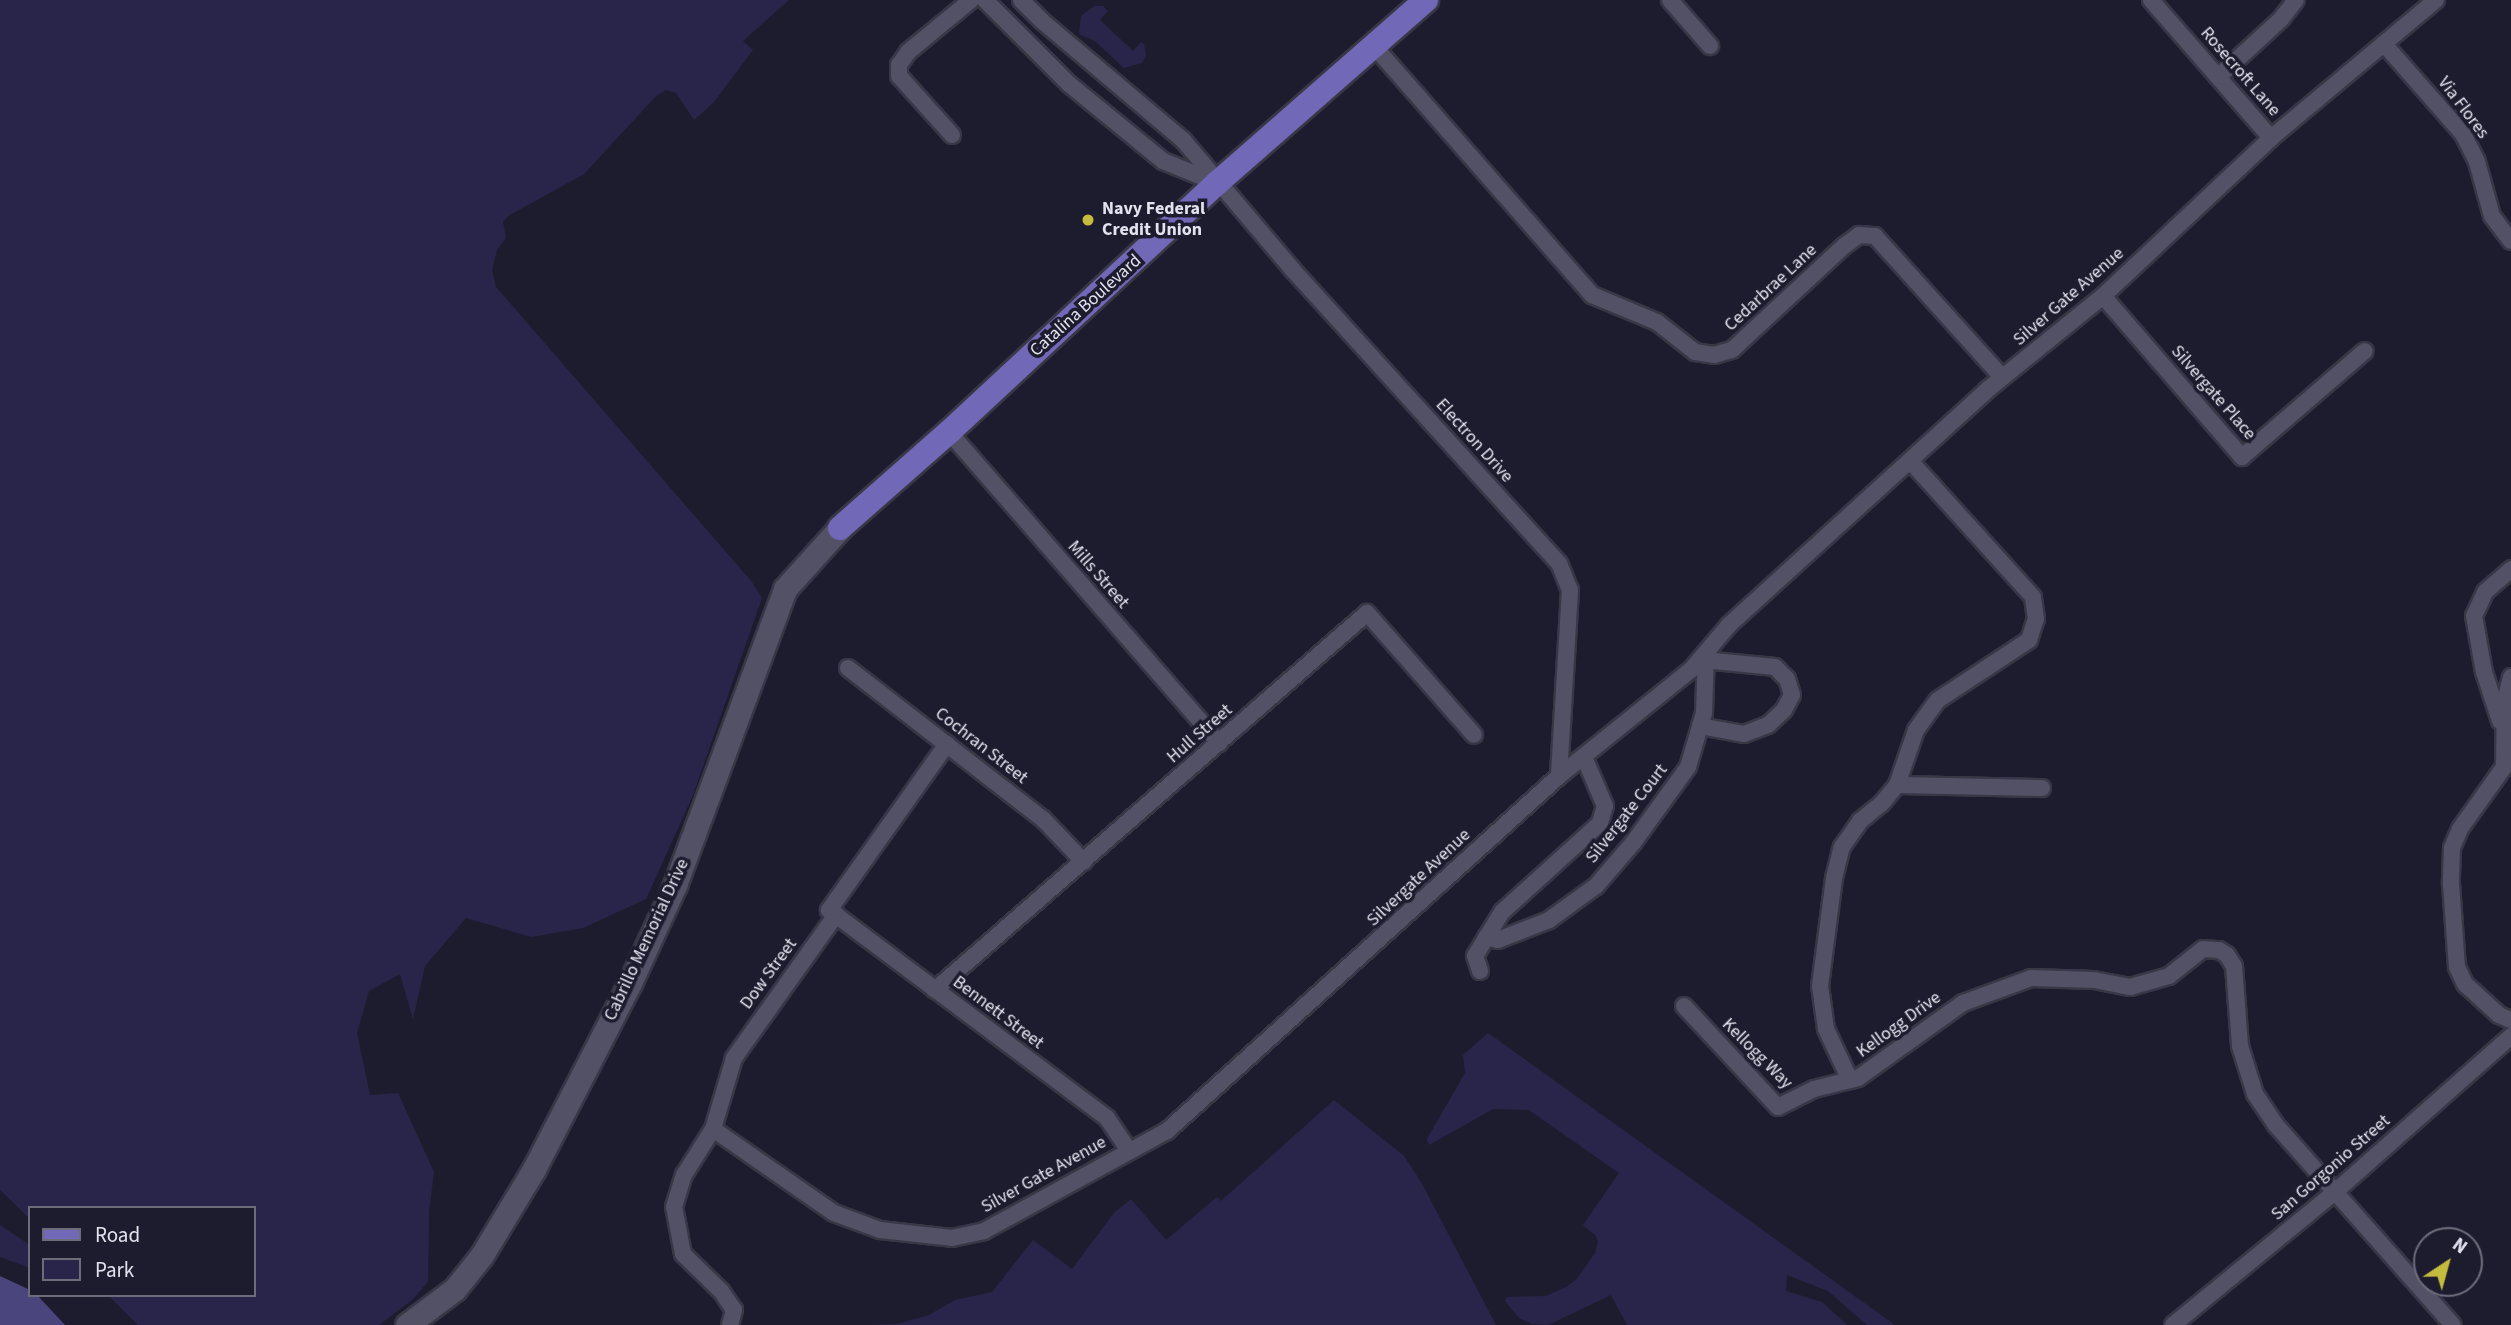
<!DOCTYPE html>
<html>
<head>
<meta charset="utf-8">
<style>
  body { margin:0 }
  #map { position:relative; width:2511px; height:1325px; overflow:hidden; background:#1d1c2e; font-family:"Source Sans 3",sans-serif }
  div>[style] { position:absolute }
  .green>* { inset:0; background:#29254a }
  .water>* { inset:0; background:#4a457d }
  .roads { filter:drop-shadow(2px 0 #383746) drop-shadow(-2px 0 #383746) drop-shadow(0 2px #383746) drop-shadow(0 -2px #383746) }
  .minor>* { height:16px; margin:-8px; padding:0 8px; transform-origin:8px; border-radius:8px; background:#525166 }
  .secondary>* { height:23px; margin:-11.5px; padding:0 11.5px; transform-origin:11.5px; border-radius:11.5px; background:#525166 }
  .primary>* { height:24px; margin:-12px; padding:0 12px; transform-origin:12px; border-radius:12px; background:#7168b8 }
  .dots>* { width:19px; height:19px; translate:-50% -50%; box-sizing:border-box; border:4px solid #1d1c2e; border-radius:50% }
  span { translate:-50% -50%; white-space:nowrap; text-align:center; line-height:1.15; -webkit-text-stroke:7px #1d1c2e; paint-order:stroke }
  .street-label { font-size:18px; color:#e3e3ef }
  .poi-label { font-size:18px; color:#e3e3ef; font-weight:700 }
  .left { translate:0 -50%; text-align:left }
  .legend { position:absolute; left:28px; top:1206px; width:228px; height:91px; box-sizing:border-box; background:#1d1c2e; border:2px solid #6c6c7b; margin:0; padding:9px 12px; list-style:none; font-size:21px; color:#e3e3ef }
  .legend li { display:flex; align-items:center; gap:14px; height:35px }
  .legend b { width:35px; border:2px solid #6c6c7b }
  .north { position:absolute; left:2413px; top:1227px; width:70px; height:70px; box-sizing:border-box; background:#1d1c2e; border:2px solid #6c6c7b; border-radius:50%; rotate:36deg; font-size:19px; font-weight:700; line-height:28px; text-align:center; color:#e3e3ef }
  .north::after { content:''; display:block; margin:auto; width:24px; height:32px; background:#c4bc3e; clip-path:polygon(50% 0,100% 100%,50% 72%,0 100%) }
</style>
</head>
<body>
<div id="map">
  <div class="green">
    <div style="clip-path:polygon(0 0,789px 0,743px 41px,753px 50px,714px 102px,694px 120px,676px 93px,666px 90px,656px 96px,584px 174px,508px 216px,503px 222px,506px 238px,497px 250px,492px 270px,496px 287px,752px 582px,762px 598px,693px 795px,646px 899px,583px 928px,531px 937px,466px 918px,425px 966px,413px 1019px,400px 974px,369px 991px,357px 1033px,370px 1095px,398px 1093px,434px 1172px,429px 1212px,428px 1282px,412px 1300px,379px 1325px,138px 1325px,108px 1295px,254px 1295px,254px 1208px,30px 1208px,30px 1219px,0 1190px)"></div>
    <div style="clip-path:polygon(1094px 6px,1103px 6px,1108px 11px,1100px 20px,1133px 51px,1141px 42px,1144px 44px,1146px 55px,1142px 63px,1124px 68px,1095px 41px,1079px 34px,1081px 16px)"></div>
    <div style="clip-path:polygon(1488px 1033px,1895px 1325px,1867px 1325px,1828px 1291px,1787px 1275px,1786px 1291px,1822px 1302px,1847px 1325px,1627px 1325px,1611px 1295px,1548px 1325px,1532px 1324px,1519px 1318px,1505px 1301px,1507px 1297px,1546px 1296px,1566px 1287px,1576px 1280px,1595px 1253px,1598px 1242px,1596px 1236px,1583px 1225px,1619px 1173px,1529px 1110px,1493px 1109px,1429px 1145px,1427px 1139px,1465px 1073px,1463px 1055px)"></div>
    <div style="clip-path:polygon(1334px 1100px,1404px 1156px,1421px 1182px,1496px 1325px,865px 1325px,897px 1324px,929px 1315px,955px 1300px,992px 1292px,1033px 1240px,1072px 1269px,1114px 1213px,1131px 1199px,1166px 1240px,1217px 1197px,1221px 1201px)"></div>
    <div style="clip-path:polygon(0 1225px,30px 1245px,30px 1268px,0 1257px)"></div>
  </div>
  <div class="water">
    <div style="clip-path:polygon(0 1276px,30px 1290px,30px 1295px,37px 1295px,65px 1325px,0 1325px)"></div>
  </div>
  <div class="roads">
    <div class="minor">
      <div style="left:985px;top:0;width:119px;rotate:45deg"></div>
      <div style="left:1069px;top:84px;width:122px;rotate:39.3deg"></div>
      <div style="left:1163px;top:161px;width:56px;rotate:22deg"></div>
      <div style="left:1021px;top:0;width:30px;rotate:45deg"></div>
      <div style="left:1042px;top:21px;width:185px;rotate:40.2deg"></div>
      <div style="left:1183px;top:140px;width:169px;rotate:49.8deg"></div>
      <div style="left:1292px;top:269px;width:397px;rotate:47.8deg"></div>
      <div style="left:1559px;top:563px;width:29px;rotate:68deg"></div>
      <div style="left:1570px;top:590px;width:186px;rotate:93.4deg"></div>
      <div style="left:1670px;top:0;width:61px;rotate:49deg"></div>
      <div style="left:2151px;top:0;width:183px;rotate:49deg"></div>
      <div style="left:2385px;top:45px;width:118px;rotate:48.8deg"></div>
      <div style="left:2463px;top:134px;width:31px;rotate:63deg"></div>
      <div style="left:2477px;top:162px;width:56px;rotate:74.5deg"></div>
      <div style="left:2492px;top:216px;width:31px;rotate:53deg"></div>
      <div style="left:1374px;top:46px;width:331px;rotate:48.8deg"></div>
      <div style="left:1592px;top:295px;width:70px;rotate:22.6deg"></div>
      <div style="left:1657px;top:322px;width:48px;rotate:38.3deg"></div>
      <div style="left:1695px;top:352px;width:19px;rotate:9deg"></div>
      <div style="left:1714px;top:355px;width:19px;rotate:-16deg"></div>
      <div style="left:1732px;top:350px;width:153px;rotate:-42.9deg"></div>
      <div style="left:1844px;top:246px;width:19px;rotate:-36deg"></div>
      <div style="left:1859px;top:235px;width:16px;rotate:4deg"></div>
      <div style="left:1875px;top:236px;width:190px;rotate:48deg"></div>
      <div style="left:2218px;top:77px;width:86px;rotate:-42.6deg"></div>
      <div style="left:2281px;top:19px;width:24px;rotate:-52deg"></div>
      <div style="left:952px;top:135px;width:79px;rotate:-131.9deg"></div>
      <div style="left:899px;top:76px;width:11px;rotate:-90deg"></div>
      <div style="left:899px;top:65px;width:16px;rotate:-55deg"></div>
      <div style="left:908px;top:52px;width:82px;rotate:-39.5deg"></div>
      <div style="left:2103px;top:296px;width:213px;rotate:49.2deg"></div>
      <div style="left:2242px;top:457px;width:162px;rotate:-40.8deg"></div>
      <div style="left:949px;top:432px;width:412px;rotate:49deg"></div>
      <div style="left:848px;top:668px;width:247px;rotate:37.8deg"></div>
      <div style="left:1043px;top:819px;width:59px;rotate:46.4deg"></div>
      <div style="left:2511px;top:677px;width:25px;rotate:104deg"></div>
      <div style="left:2505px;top:701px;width:66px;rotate:90.9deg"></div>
      <div style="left:2504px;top:767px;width:76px;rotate:125.4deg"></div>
      <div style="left:2460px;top:829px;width:21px;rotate:113deg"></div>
      <div style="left:2452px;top:848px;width:36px;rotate:92deg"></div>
      <div style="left:2451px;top:884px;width:83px;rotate:85.9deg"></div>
      <div style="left:2457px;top:967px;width:19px;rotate:65deg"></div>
      <div style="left:2465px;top:984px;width:46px;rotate:42.4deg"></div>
      <div style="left:2499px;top:1015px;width:13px;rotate:23deg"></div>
      <div style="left:2500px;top:721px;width:52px;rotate:-108.1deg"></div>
      <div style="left:2484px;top:672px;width:57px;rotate:-100.1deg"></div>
      <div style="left:2474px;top:616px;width:26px;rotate:-65deg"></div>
      <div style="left:2485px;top:592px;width:35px;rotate:-41deg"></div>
      <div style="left:1700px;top:726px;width:45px;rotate:10.3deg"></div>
      <div style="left:1744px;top:734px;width:26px;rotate:-21deg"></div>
      <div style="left:1768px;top:725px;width:22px;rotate:-43deg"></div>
      <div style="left:1784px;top:710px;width:17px;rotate:-62deg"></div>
      <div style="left:1792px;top:695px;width:17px;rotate:-107deg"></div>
      <div style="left:1787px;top:679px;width:17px;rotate:-135deg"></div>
      <div style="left:1775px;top:667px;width:72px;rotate:-174.4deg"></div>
      <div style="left:947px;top:744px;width:204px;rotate:125.4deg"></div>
      <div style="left:829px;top:910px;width:347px;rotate:36.8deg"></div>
      <div style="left:1107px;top:1118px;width:37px;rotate:56deg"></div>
      <div style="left:1897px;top:785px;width:145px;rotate:1.2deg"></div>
      <div style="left:1486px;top:937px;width:12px;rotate:14deg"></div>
      <div style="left:1498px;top:940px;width:55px;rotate:-21.4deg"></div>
      <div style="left:1549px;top:920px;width:58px;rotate:-35.9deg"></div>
      <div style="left:1596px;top:886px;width:57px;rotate:-49.3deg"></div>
      <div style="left:1633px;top:843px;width:94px;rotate:-54.1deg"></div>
      <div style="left:1688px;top:767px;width:56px;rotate:-73.5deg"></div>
      <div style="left:1704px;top:713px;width:60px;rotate:-88.1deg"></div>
      <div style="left:1480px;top:971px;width:16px;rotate:-108deg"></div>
      <div style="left:1475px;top:956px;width:52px;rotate:-58.5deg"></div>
      <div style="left:1502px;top:912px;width:132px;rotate:-42.2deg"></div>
      <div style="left:1600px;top:823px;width:18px;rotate:-74deg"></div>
      <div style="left:1605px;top:806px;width:53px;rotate:-113.2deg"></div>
      <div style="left:935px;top:990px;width:573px;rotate:-41.11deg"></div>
      <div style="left:1367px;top:613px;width:162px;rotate:48.7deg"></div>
      <div style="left:1684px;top:1006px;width:138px;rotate:47.1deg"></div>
      <div style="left:1778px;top:1107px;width:40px;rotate:-26.6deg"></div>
      <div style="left:1814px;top:1089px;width:45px;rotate:-14deg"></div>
      <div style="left:1858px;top:1078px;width:129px;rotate:-35.5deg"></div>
      <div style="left:1963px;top:1003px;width:72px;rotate:-20.2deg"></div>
      <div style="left:2031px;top:978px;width:63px;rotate:1.8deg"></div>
      <div style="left:2094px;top:980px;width:37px;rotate:11deg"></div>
      <div style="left:2130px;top:987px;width:41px;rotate:-15.8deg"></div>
      <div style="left:2169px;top:976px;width:43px;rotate:-38.5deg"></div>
      <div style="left:2203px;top:949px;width:16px;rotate:4deg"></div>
      <div style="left:2219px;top:950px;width:9px;rotate:32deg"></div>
      <div style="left:2227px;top:955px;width:13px;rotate:58deg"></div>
      <div style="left:2234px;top:966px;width:80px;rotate:85.7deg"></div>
      <div style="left:2240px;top:1046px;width:50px;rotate:72.6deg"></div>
      <div style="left:2255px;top:1094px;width:36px;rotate:56deg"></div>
      <div style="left:2275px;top:1124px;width:268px;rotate:48.5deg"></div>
      <div style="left:1850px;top:1080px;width:56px;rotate:-115.2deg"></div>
      <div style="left:1826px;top:1029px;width:43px;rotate:-97.9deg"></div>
      <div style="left:1820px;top:986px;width:109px;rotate:-82.6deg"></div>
      <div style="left:1834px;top:878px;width:32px;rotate:-76deg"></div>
      <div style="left:1842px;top:847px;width:32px;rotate:-55deg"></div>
      <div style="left:1860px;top:821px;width:28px;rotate:-39deg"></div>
      <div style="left:1882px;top:803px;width:23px;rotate:-50deg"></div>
      <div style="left:1897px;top:785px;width:58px;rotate:-70.9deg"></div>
      <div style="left:1916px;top:730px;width:37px;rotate:-54deg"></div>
      <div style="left:1938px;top:700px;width:109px;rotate:-33.4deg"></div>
      <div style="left:2029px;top:640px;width:22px;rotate:-72deg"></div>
      <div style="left:2036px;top:619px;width:22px;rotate:-98deg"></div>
      <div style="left:2033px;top:597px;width:182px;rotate:-132.1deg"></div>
      <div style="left:713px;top:1129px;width:147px;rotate:34.8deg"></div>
      <div style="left:834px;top:1213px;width:49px;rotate:20.3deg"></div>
      <div style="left:880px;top:1230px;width:72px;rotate:6.3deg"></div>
      <div style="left:952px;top:1238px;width:33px;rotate:-12deg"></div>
      <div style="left:984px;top:1231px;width:209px;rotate:-28.7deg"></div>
      <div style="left:1167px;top:1131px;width:529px;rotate:-42.16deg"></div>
      <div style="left:1559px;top:776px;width:169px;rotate:-38.8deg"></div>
      <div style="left:1691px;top:670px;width:59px;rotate:-49.8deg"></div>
      <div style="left:1729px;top:625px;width:349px;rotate:-42.3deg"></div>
      <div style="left:1987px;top:390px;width:149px;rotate:-39deg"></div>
      <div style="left:2103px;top:296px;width:231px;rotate:-43.2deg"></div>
      <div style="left:2271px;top:138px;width:215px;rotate:-39.9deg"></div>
      <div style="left:730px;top:1325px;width:16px;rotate:-75deg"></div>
      <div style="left:734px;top:1310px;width:23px;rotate:-124deg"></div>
      <div style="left:721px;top:1291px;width:53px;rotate:-135.8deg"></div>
      <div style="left:683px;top:1254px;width:48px;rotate:-100.8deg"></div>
      <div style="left:674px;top:1207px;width:34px;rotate:-73deg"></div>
      <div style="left:684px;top:1175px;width:54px;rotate:-57.8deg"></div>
      <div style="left:713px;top:1129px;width:74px;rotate:-73.5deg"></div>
      <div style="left:734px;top:1058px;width:176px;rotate:-54.5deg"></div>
      <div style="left:2173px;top:1325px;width:211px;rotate:-39.4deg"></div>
      <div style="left:2336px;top:1191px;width:234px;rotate:-41.5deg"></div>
    </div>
    <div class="secondary">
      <div style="left:407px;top:1325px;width:60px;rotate:-36.9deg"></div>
      <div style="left:455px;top:1289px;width:43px;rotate:-51.5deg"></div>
      <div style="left:482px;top:1255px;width:100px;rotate:-58.8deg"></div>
      <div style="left:534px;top:1169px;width:209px;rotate:-62.7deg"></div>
      <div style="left:630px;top:983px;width:108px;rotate:-65.3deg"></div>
      <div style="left:675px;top:885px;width:316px;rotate:-69.6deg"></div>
      <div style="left:785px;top:589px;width:82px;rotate:-48deg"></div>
    </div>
    <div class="primary">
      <div style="left:840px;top:528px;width:145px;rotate:-41.4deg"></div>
      <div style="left:949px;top:432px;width:366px;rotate:-42.9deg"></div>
      <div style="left:1217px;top:183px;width:278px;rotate:-41.2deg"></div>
    </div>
  </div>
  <div class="dots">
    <div style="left:1088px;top:220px;background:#c4bc3e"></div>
  </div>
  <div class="street-label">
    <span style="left:2240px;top:72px;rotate:49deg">Rosecroft Lane</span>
    <span style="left:2463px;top:108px;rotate:53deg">Via Flores</span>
    <span style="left:1771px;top:288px;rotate:-43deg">Cedarbrae Lane</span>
    <span style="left:2069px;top:297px;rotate:-41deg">Silver Gate Avenue</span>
    <span style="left:1086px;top:306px;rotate:-42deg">Catalina Boulevard</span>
    <span style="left:2213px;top:393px;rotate:49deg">Silvergate Place</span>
    <span style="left:1474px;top:441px;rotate:48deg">Electron Drive</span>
    <span style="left:1098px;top:575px;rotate:49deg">Mills Street</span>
    <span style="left:1200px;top:734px;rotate:-41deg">Hull Street</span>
    <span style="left:981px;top:746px;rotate:38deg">Cochran Street</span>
    <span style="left:1627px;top:814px;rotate:-52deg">Silvergate Court</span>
    <span style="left:1419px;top:878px;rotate:-43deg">Silvergate Avenue</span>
    <span style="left:647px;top:940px;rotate:-65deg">Cabrillo Memorial Drive</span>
    <span style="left:769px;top:974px;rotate:-54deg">Dow Street</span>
    <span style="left:998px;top:1013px;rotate:37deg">Bennett Street</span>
    <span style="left:1899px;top:1025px;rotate:-36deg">Kellogg Drive</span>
    <span style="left:1757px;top:1054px;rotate:45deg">Kellogg Way</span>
    <span style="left:2331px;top:1168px;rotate:-41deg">San Gorgonio Street</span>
    <span style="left:1044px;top:1175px;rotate:-29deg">Silver Gate Avenue</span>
  </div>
  <div class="poi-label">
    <span class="left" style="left:1102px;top:220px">Navy Federal<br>Credit Union</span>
  </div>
  <ul class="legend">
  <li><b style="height:9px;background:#7168b8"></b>Road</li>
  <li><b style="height:19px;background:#29254a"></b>Park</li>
  </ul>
  <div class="north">N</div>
</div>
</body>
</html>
